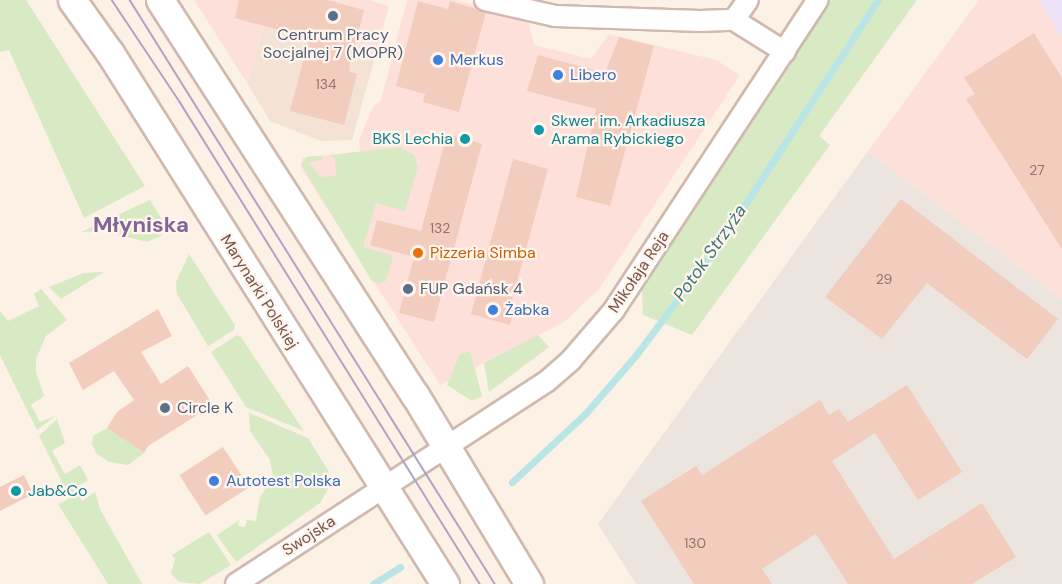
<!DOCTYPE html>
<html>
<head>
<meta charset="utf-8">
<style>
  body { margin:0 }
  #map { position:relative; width:1062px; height:584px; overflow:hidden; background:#fcf1e5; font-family:"DM Sans",sans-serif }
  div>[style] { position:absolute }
  .residential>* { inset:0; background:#f4e2d4 }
  .commercial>* { inset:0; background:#fde0d9 }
  .industrial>* { inset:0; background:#ece4df }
  .education>* { inset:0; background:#eee2f9 }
  .green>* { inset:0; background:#d8eac3 }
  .stream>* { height:7px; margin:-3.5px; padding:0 3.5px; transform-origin:3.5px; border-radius:3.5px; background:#b9e5e6 }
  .building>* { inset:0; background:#f2ccbd; transform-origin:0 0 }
  .roads { filter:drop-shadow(2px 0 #d0b9ae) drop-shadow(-2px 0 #d0b9ae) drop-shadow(0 2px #d0b9ae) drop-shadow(0 -2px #d0b9ae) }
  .street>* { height:20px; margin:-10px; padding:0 10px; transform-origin:10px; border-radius:10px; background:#fff }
  .secondary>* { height:27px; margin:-13.5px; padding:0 13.5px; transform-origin:13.5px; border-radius:13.5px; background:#fff }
  .tram>* { height:1.5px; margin:-0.75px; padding:0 0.75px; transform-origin:0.75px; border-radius:0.75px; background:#b2a3c6 }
  .dots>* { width:16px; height:16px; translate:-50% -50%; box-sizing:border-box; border:3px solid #fff5ec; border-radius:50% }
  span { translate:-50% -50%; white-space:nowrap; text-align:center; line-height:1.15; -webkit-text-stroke:4.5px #fff5ec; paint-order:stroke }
  .number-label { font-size:14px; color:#957367 }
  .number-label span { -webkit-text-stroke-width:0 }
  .service-label { font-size:16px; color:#4e5e75 }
  .left { translate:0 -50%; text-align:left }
  .shop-label { font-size:16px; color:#366cbe }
  .culture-label { font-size:16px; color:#0d838f }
  .right { translate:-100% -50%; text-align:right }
  .food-label { font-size:16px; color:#c56008 }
  .street-label { font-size:16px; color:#76554a }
  .water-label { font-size:18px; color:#3d787b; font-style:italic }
  .district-label { font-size:22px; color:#826599; font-weight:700 }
</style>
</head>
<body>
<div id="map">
  <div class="residential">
    <div style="clip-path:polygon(264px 26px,375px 57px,352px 140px,321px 141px,270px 121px,247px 83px)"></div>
  </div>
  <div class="commercial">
    <div style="clip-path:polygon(194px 0,369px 0,389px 6px,375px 57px,264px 26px,247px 83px)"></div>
    <div style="clip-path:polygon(407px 0,455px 0,528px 20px,534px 45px,591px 59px,609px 34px,716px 60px,740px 75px,599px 289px,564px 322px,440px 385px,301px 168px,302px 159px,307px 157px,360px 152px,359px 140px,373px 107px,381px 100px)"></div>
    <div style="clip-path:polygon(979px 0,1039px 0,1062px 37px,1062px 299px,868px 151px)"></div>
  </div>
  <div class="industrial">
    <div style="clip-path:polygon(868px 151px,1062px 299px,1062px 584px,636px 584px,598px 524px)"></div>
  </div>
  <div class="education">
    <div style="clip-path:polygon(1039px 0,1062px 0,1062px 37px)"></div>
  </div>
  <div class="green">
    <div style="clip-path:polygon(0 0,26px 0,145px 186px,84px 218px,9px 50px,0 52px)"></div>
    <div style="clip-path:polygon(831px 0,917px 0,819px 136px,830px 145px,692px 335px,643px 315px,642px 290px)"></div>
    <div style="clip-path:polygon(400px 147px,414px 155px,418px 166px,405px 211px,376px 203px,363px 247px,393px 256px,386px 281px,378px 283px,372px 281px,301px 164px,307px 157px,321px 156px,322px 160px,309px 162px,320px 177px,336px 176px,335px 159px,330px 155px)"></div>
    <div style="clip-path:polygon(150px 200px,166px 226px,161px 236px,147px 242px,105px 231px,81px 232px)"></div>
    <div style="clip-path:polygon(189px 254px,235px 325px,234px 330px,208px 346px,177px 294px,176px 282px)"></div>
    <div style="clip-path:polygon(104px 272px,61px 299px,49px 287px,84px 273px)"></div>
    <div style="clip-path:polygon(41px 289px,67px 320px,46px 336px,36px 359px,36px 372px,44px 396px,31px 405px,40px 422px,55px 416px,37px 430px,0 355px,0 311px,8px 321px,39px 306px,34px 294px)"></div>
    <div style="clip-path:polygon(237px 335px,241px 337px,304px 431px,246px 407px,211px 352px)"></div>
    <div style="clip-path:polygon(538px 335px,549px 347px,489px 392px,484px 363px)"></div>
    <div style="clip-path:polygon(470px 351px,482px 396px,472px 401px,447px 385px,460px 354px)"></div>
    <div style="clip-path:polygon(249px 413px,308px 438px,329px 472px,328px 489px,320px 503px,236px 562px,217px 535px,239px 520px,238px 526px,245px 527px,247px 520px,256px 521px,260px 497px,273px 477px,270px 460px,250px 431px)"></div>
    <div style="clip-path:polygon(57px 419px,65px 443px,52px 451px,65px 474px,80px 465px,88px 480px,75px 488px,82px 501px,95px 492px,100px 509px,142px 584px,108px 584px,58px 504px,70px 498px,39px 436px)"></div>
    <div style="clip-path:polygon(107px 428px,144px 453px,128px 465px,109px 462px,96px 453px,92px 444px,93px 436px)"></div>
    <div style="clip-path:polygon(209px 532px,231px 565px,200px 584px,179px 582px,171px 574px,175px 559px,172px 555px)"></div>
  </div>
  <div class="stream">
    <div style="left:512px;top:482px;width:100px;rotate:-43deg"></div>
    <div style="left:585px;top:414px;width:78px;rotate:-49.2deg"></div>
    <div style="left:636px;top:355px;width:144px;rotate:-53.2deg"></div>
    <div style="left:722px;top:240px;width:286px;rotate:-57deg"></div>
    <div style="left:373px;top:584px;width:32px;rotate:-32deg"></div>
  </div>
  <div class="building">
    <div style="clip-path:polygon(239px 0,327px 0,364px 10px,349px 67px,350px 72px,357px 74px,344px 125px,290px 111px,309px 38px,235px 18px)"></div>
    <div style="clip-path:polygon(418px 1px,448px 9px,450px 1px,486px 12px,459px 112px,423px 102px,425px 94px,396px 86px)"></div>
    <div style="clip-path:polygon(1034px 33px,1062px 78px,1062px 249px,966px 99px,975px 94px,964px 78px)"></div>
    <div style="clip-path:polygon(619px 37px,654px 46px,610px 206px,576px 197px,596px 109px,527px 91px,538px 55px,605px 73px)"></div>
    <div style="clip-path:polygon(447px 134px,482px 144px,434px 322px,399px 313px,414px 257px,370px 245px,377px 220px,421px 231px)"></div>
    <div style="clip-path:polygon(513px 159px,548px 169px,511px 304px,515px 305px,510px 325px,471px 314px)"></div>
    <div style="clip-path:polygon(901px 199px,1058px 319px,1027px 359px,927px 283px,882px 339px,825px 297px)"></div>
    <div style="clip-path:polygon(158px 309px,172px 336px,141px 352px,161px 384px,188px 366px,213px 405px,148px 446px,144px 453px,107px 428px,117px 412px,134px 400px,114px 371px,83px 390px,69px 363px)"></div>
    <div style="clip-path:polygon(907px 385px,962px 472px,918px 500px,875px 433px,832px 461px,894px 559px,982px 503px,1016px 557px,972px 584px,848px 584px,816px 534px,762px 569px,772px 584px,694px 584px,641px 501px,696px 466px,702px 475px,820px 400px,829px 415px,839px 409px,848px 422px)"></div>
    <div style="left:223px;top:447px;width:48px;height:52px;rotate:57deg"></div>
    <div style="clip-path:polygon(24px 475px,33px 494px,0 511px,0 487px)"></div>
  </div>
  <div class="roads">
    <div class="street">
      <div style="left:485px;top:0;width:72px;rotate:12.9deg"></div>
      <div style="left:555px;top:16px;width:145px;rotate:2deg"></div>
      <div style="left:700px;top:21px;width:34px;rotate:-2deg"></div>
      <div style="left:734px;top:20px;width:24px;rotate:-55deg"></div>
      <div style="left:734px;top:20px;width:60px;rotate:32.1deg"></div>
      <div style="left:236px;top:584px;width:370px;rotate:-33.1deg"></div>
      <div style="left:546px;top:382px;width:33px;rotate:-41deg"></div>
      <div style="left:571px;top:360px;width:66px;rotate:-49.3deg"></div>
      <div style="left:614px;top:310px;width:371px;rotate:-56.7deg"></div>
    </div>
    <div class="secondary">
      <div style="left:72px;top:0;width:65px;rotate:54.4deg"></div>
      <div style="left:110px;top:53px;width:628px;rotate:57.75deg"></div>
      <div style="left:160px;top:0;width:470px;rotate:57.2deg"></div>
      <div style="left:415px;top:395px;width:221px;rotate:58.9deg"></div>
    </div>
  </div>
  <div class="tram">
    <div style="left:112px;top:0;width:123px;rotate:56.3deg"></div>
    <div style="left:180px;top:102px;width:568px;rotate:58.1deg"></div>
    <div style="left:130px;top:0;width:689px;rotate:57.99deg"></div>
  </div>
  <div class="dots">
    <div style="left:333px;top:16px;background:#5c6f8a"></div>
    <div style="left:438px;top:60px;background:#3f7fe0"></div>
    <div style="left:558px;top:75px;background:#3f7fe0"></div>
    <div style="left:539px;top:130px;background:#0f9aa8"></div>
    <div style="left:465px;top:139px;background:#0f9aa8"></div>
    <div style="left:418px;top:253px;background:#e8710a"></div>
    <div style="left:408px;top:289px;background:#5c6f8a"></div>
    <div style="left:493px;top:310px;background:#3f7fe0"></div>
    <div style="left:165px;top:408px;background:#5c6f8a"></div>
    <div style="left:214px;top:481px;background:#3f7fe0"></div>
    <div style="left:16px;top:491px;background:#0f9aa8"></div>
  </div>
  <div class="number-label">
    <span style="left:326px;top:84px">134</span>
    <span style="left:1037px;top:170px">27</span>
    <span style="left:440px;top:228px">132</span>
    <span style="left:884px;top:279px">29</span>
    <span style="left:695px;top:543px">130</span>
  </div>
  <div class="service-label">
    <span style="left:333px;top:44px">Centrum Pracy<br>Socjalnej 7 (MOPR)</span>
    <span class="left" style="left:420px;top:289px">FUP Gdańsk 4</span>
    <span class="left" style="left:177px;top:408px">Circle K</span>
  </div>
  <div class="shop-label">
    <span class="left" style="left:450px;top:60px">Merkus</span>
    <span class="left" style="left:570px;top:75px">Libero</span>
    <span class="left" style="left:505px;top:310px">Żabka</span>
    <span class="left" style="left:226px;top:481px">Autotest Polska</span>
  </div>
  <div class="culture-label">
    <span class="left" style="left:551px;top:130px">Skwer im. Arkadiusza<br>Arama Rybickiego</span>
    <span class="right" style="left:453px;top:139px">BKS Lechia</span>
    <span class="left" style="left:28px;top:491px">Jab&amp;Co</span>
  </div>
  <div class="food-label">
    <span class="left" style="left:430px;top:253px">Pizzeria Simba</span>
  </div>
  <div class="street-label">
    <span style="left:639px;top:272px;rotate:-56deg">Mikołaja Reja</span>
    <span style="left:259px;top:292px;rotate:58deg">Marynarki Polskiej</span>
    <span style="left:309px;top:536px;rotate:-33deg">Swojska</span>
  </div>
  <div class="water-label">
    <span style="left:710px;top:253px;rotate:-55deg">Potok Strzyża</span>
  </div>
  <div class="district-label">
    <span style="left:141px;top:225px">Młyniska</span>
  </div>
</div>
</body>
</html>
